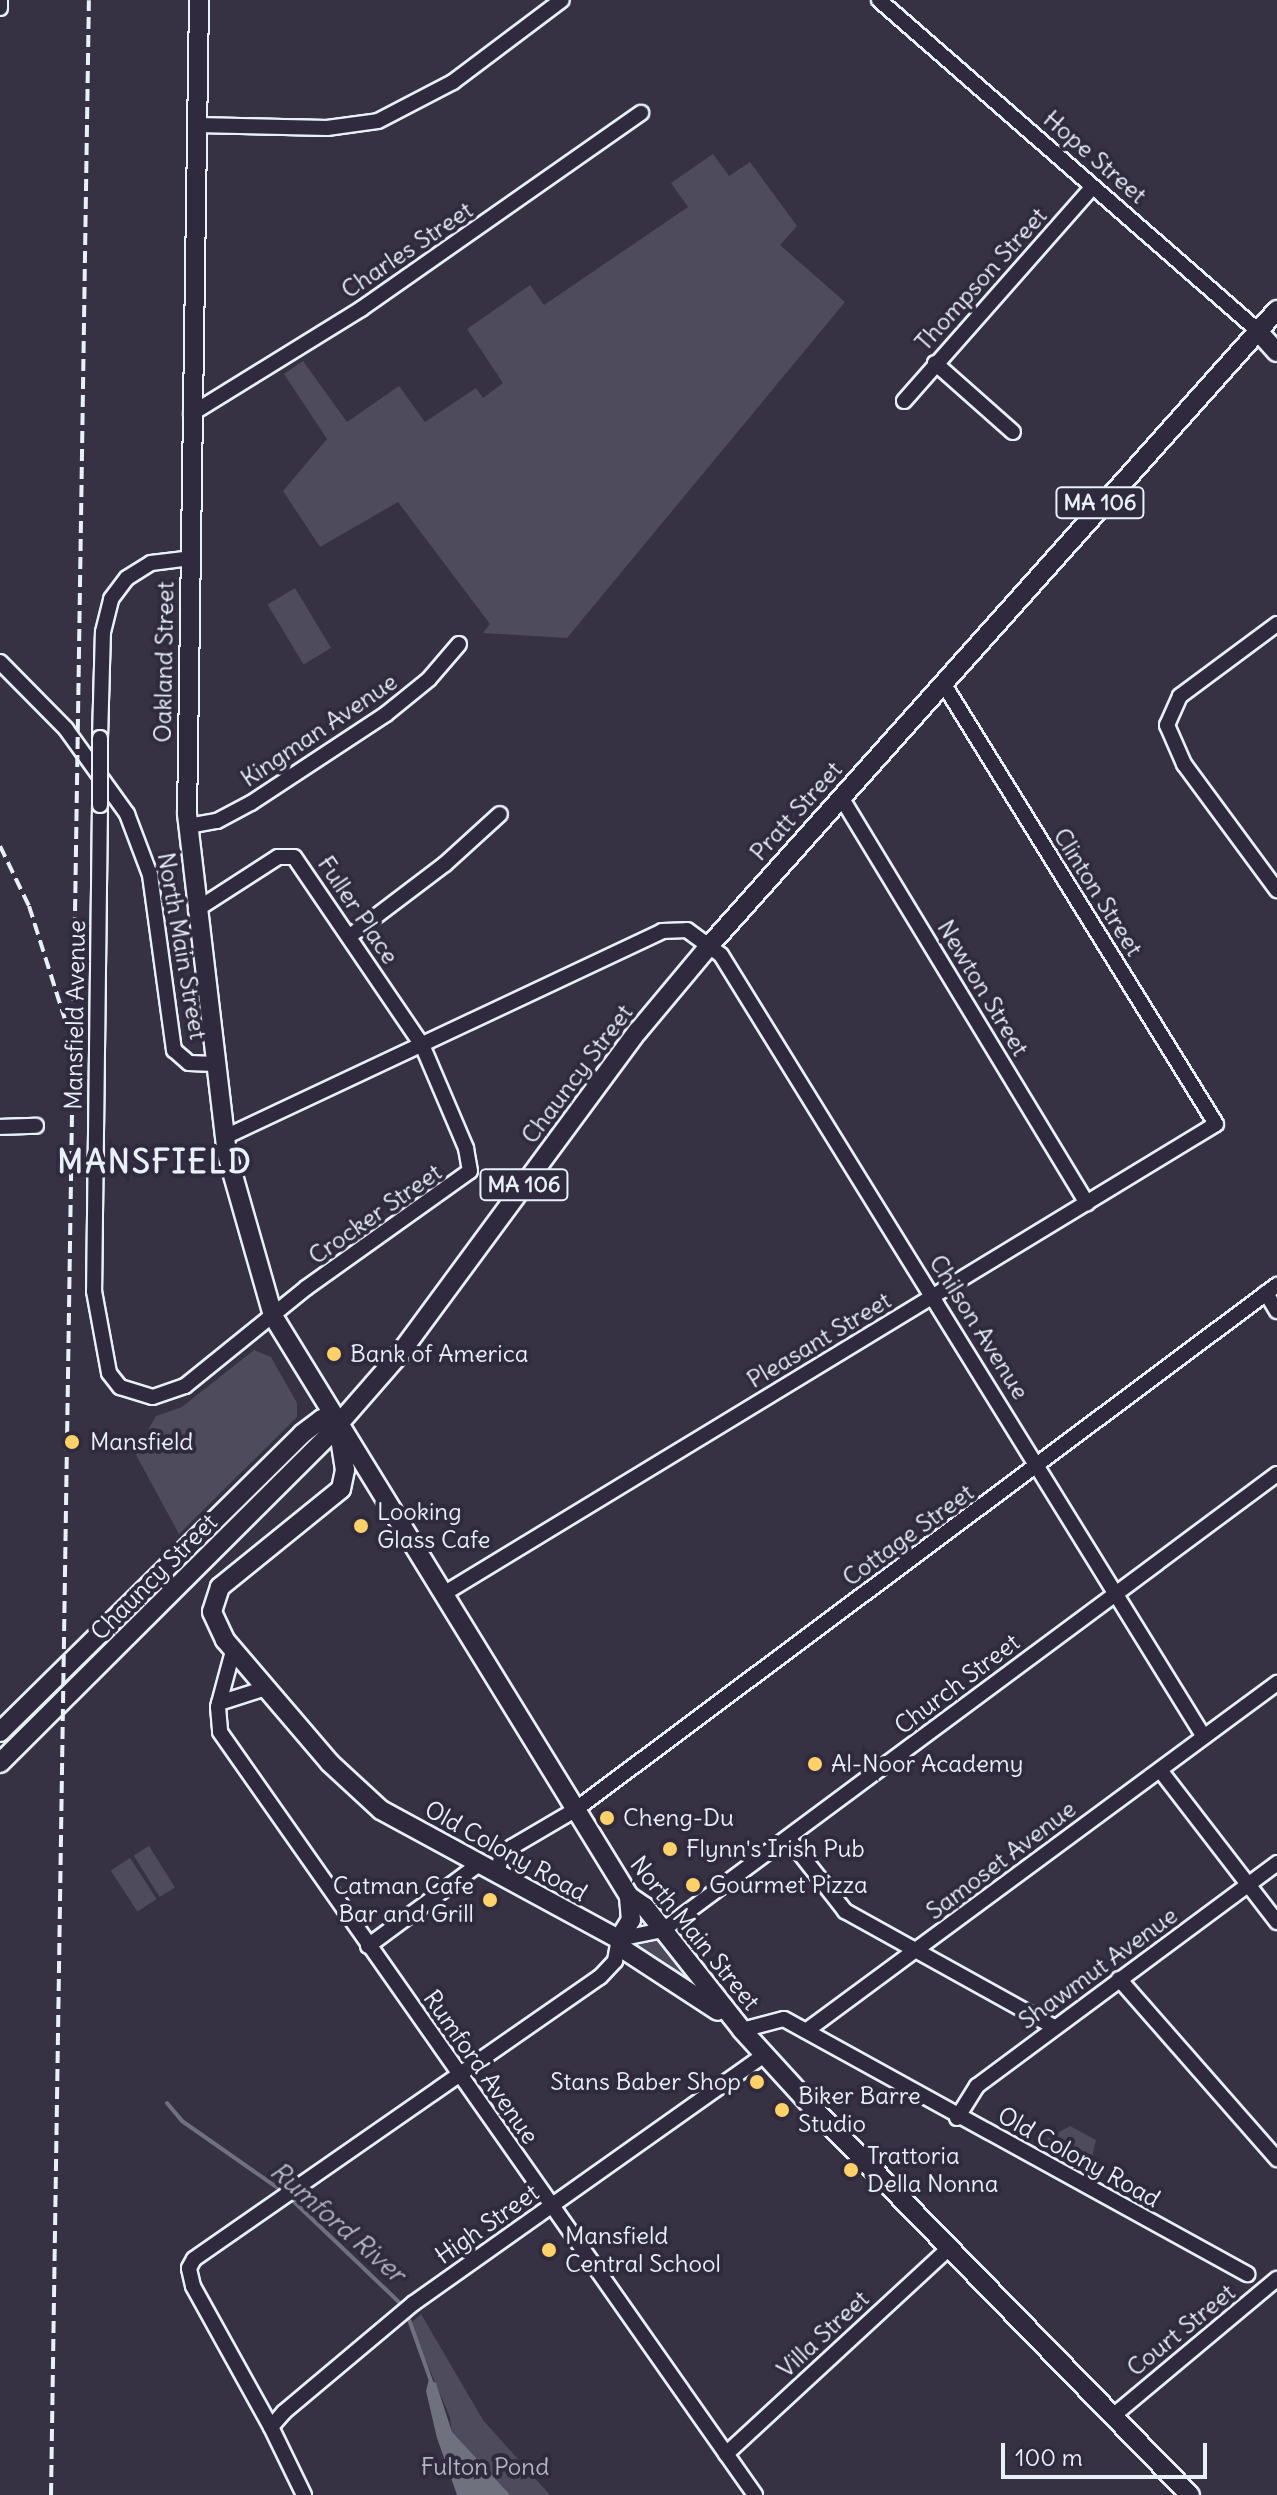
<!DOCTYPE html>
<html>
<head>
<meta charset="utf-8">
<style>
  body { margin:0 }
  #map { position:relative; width:1277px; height:2495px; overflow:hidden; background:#363244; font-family:Delius,sans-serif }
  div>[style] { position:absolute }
  .green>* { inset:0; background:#4d4b5c; transform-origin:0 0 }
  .water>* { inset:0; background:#70717f }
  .stream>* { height:4px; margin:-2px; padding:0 2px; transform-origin:2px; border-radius:2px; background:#70717f }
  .roads { filter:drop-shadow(2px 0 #e8f1f8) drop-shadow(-2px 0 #e8f1f8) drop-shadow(0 2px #e8f1f8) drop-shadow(0 -2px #e8f1f8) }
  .minor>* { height:14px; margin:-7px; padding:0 7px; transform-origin:7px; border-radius:7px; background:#2f2a3d }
  .major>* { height:18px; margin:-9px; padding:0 9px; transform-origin:9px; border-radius:9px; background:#2f2a3d }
  .rail>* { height:4px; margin-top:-2px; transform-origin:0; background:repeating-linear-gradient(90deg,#e8f1f8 0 12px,transparent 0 18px) }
  .bridges { filter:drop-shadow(2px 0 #e8f1f8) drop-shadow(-2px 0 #e8f1f8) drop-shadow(0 2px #e8f1f8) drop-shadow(0 -2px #e8f1f8) }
  .minor-bridge>* { height:14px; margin:-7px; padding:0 7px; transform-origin:7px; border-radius:7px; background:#2f2a3d }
  .dots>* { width:22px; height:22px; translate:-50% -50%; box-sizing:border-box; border:4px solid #2f2a3d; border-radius:50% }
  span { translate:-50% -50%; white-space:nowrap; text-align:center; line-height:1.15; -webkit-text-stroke:8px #2f2a3d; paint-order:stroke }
  .shield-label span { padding:2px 6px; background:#2f2a3d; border:2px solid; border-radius:6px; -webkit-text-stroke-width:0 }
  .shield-label { font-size:22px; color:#e8f1f8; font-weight:700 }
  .street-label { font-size:24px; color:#e8f1f8 }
  .poi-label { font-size:24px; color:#e8f1f8 }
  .left { translate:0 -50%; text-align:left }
  .right { translate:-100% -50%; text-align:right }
  .park-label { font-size:24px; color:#b2b7c1 }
  .water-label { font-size:26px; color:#b2b7c2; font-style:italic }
  .district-label { font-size:32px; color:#e8f1f8; font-weight:700; letter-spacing:2px }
  .scale { position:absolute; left:1001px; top:2443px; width:206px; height:36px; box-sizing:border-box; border:4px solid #e8f1f8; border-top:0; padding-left:10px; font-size:24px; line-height:28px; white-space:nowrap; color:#e8f1f8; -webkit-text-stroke:6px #2f2a3d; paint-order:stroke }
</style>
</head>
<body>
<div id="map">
  <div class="green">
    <div style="clip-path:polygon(713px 154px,729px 176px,750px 162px,797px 226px,780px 245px,845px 302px,567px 638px,483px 633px,490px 624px,398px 502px,320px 547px,283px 491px,327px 439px,284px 374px,303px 361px,347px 422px,399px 386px,425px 422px,476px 388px,483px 398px,503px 383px,467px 329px,530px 285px,544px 305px,688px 207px,671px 183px)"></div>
    <div style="left:295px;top:588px;width:70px;height:32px;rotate:59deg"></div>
    <div style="clip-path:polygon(254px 1350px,271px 1357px,297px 1403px,297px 1417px,179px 1534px,135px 1453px,156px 1416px,182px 1407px)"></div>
    <div style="left:149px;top:1846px;width:49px;height:18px;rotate:58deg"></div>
    <div style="left:130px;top:1858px;width:49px;height:23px;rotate:57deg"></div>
    <div style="clip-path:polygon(661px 1938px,696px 1980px,623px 1946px)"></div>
    <div style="clip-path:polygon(1070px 2126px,1096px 2140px,1092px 2158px,1047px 2139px)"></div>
    <div style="clip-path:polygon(421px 2314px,483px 2420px,550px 2495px,459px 2495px,450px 2417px,410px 2324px)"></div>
  </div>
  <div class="water">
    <div style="clip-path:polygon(429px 2379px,436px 2383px,452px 2432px,510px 2495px,457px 2495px,437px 2438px,426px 2391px)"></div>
  </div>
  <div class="stream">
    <div style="left:167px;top:2103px;width:23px;rotate:50deg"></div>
    <div style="left:182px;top:2121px;width:122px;rotate:35deg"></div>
    <div style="left:289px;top:2197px;width:158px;rotate:43.7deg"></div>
    <div style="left:407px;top:2314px;width:71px;rotate:70.3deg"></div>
  </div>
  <div class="roads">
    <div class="minor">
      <div style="left:879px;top:0;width:500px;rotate:41.11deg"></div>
      <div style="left:0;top:8px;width:8px;rotate:-90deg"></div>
      <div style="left:197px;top:125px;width:130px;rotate:1.3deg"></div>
      <div style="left:327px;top:128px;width:51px;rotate:-7.8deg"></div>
      <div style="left:378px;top:121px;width:85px;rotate:-27.5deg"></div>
      <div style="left:453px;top:82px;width:136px;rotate:-37deg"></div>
      <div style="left:935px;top:363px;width:104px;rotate:41.5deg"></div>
      <div style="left:904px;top:401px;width:284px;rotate:-48.6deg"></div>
      <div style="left:191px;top:414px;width:200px;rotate:-31.7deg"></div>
      <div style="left:361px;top:309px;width:342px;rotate:-35deg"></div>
      <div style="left:1277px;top:624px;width:121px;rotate:143.4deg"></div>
      <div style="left:1180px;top:696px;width:32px;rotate:114deg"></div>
      <div style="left:1167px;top:725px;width:43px;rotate:66.4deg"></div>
      <div style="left:1184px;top:764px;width:157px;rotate:53.6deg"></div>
      <div style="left:0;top:662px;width:94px;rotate:45.4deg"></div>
      <div style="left:66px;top:729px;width:105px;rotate:54.3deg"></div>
      <div style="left:127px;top:814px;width:65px;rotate:69.3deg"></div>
      <div style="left:150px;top:875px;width:177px;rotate:82.2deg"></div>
      <div style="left:174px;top:1050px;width:20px;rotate:41deg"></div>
      <div style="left:189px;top:1063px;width:26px;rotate:2deg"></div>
      <div style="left:100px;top:738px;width:106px;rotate:-88.4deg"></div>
      <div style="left:103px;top:632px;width:34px;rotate:-76deg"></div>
      <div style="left:111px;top:599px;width:26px;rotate:-53deg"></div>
      <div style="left:127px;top:578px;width:28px;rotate:-32deg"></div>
      <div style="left:151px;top:563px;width:38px;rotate:-7deg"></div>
      <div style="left:841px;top:797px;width:475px;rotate:58.8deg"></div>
      <div style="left:100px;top:805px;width:486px;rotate:90.7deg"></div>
      <div style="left:94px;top:1291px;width:83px;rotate:79.6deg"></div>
      <div style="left:109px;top:1373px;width:18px;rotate:52deg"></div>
      <div style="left:120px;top:1387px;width:34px;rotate:17deg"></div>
      <div style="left:153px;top:1397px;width:34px;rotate:-19deg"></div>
      <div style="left:185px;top:1386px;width:156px;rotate:-39deg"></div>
      <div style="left:306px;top:1288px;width:201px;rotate:-35.5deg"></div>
      <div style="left:470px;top:1171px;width:23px;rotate:-100deg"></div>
      <div style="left:466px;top:1148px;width:112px;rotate:-113.1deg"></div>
      <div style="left:422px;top:1045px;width:227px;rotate:-124.2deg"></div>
      <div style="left:294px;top:857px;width:16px;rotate:180deg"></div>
      <div style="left:278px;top:857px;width:98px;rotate:147.1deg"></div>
      <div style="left:188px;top:826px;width:29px;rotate:-10deg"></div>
      <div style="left:217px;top:821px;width:38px;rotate:-28deg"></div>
      <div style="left:251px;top:803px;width:162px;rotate:-33.4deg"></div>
      <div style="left:386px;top:714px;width:55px;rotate:-39.1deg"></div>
      <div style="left:429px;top:679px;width:46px;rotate:-49.4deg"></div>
      <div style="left:350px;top:936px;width:119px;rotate:-37.2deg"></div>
      <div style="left:445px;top:864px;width:74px;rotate:-42.3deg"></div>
      <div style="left:0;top:1127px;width:36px;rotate:-2deg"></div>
      <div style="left:225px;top:1137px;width:483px;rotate:-25.2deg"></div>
      <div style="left:662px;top:931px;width:25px;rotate:-2deg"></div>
      <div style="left:687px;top:930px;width:42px;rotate:36.3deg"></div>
      <div style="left:721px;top:955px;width:919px;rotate:58.3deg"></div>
      <div style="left:1266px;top:1293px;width:21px;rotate:59deg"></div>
      <div style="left:445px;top:1593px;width:902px;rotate:-31.31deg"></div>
      <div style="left:1216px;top:1124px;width:519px;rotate:-121.76deg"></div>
      <div style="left:233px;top:1651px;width:58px;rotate:105deg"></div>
      <div style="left:218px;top:1707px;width:25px;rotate:85deg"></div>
      <div style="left:220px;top:1732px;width:932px;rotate:54.96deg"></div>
      <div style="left:219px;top:1703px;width:49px;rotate:-17.7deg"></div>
      <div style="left:1160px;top:1770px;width:192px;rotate:52.4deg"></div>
      <div style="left:788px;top:1838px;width:93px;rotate:52deg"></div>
      <div style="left:845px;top:1911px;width:239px;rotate:29deg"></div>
      <div style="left:497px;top:1874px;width:16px;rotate:-76deg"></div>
      <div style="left:501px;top:1858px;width:16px;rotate:-45deg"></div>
      <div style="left:512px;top:1847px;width:73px;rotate:-30.4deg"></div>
      <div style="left:575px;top:1810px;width:877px;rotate:-36.79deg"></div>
      <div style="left:368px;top:1946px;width:137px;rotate:-36.4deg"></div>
      <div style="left:1119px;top:1979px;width:240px;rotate:48.7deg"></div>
      <div style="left:742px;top:2030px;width:43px;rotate:-14.7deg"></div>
      <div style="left:784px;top:2019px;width:529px;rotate:28.84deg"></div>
      <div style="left:806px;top:2031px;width:586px;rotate:-36.46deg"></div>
      <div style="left:957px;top:2118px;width:38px;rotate:-58deg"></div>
      <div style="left:977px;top:2086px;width:374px;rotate:-36.6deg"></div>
      <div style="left:1113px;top:2416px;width:214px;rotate:-39.9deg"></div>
      <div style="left:271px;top:2427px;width:161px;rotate:-119deg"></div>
      <div style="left:193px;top:2286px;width:18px;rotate:-103deg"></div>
      <div style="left:189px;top:2268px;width:10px;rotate:-61deg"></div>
      <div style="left:194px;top:2259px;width:494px;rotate:-34.8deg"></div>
      <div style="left:600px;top:1977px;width:22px;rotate:-47deg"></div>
      <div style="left:615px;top:1961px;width:22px;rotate:-80deg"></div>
      <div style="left:619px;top:1939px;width:45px;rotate:-11.6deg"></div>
      <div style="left:663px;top:1930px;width:765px;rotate:-36.6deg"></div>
      <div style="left:726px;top:2454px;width:305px;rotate:-42.7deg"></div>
      <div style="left:304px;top:2495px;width:76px;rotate:-115.9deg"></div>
      <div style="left:271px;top:2427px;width:20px;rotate:-49deg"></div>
      <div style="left:284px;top:2412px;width:170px;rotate:-40deg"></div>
      <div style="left:414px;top:2303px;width:429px;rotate:-35.3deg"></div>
    </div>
    <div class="major">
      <div style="left:199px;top:0;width:814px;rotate:90.84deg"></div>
      <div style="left:187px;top:814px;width:342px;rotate:83.3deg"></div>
      <div style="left:227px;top:1154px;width:168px;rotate:74.1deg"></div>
      <div style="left:273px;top:1316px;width:681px;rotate:58.46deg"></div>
      <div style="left:629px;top:1896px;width:19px;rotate:35deg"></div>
      <div style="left:645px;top:1907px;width:157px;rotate:51.7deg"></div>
      <div style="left:742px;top:2030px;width:110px;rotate:47.6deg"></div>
      <div style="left:816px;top:2111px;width:536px;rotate:45.76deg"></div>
      <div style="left:1256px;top:329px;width:31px;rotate:48deg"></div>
      <div style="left:339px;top:1432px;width:38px;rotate:81deg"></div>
      <div style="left:345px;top:1470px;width:19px;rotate:102deg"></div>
      <div style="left:341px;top:1489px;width:156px;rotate:141deg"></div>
      <div style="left:220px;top:1587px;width:26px;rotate:108deg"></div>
      <div style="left:212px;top:1612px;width:31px;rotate:65deg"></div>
      <div style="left:225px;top:1640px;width:162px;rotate:49.5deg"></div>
      <div style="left:330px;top:1763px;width:69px;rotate:42.7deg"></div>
      <div style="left:381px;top:1810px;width:271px;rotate:28.5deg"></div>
      <div style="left:619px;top:1939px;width:11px;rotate:68deg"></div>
      <div style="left:623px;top:1949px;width:113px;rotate:33.1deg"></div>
      <div style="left:0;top:1732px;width:424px;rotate:-44.6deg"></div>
      <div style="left:302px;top:1434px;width:25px;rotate:-37deg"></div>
      <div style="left:322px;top:1419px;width:15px;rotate:8deg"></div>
      <div style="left:0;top:1763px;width:465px;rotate:-44.9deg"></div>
      <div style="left:329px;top:1435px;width:105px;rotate:-48.9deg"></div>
      <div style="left:398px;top:1356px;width:404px;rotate:-53.6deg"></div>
      <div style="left:638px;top:1031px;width:111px;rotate:-50.1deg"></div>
      <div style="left:709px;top:946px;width:853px;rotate:-48.23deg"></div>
      <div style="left:619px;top:1939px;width:22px;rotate:-58deg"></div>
      <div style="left:631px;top:1920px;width:24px;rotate:-95deg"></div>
    </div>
  </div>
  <div class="rail">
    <div style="left:0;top:846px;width:67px;rotate:64.2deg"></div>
    <div style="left:29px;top:906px;width:126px;rotate:72.4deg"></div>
    <div style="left:51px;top:2495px;width:2495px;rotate:-89.13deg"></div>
  </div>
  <div class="bridges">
    <div class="minor-bridge">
      <div style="left:100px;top:805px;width:67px;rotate:-90deg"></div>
    </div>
  </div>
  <div class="dots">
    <div style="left:334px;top:1354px;background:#ffd166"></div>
    <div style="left:72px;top:1442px;background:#ffd166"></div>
    <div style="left:361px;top:1526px;background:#ffd166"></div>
    <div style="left:815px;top:1764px;background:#ffd166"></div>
    <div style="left:607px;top:1818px;background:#ffd166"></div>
    <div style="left:670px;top:1849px;background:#ffd166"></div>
    <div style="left:693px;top:1885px;background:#ffd166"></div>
    <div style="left:490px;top:1900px;background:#ffd166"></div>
    <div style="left:757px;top:2082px;background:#ffd166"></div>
    <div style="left:782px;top:2110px;background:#ffd166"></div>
    <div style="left:851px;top:2170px;background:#ffd166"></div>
    <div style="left:549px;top:2250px;background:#ffd166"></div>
  </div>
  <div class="shield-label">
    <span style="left:1100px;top:503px">MA 106</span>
    <span style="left:524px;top:1185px">MA 106</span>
  </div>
  <div class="street-label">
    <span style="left:1095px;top:157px;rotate:41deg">Hope Street</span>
    <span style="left:407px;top:250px;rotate:-34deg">Charles Street</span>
    <span style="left:981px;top:279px;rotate:-48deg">Thompson Street</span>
    <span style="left:164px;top:662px;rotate:-89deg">Oakland Street</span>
    <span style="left:319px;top:730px;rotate:-34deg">Kingman Avenue</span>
    <span style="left:796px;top:811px;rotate:-48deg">Pratt Street</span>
    <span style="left:1098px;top:892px;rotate:58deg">Clinton Street</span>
    <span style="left:358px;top:910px;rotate:56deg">Fuller Place</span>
    <span style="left:182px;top:946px;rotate:80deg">North Main Street</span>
    <span style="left:983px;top:988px;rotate:59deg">Newton Street</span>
    <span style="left:75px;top:1015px;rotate:-89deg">Mansfield Avenue</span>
    <span style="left:577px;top:1074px;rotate:-53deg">Chauncy Street</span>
    <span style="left:375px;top:1214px;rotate:-35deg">Crocker Street</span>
    <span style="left:979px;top:1327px;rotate:58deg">Chilson Avenue</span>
    <span style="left:819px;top:1340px;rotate:-31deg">Pleasant Street</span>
    <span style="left:908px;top:1535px;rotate:-36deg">Cottage Street</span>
    <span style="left:154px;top:1577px;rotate:-45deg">Chauncy Street</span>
    <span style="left:957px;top:1684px;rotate:-37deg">Church Street</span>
    <span style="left:506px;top:1851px;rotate:29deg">Old Colony Road</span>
    <span style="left:1001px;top:1860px;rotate:-37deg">Samoset Avenue</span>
    <span style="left:695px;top:1933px;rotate:51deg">North Main Street</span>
    <span style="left:1098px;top:1968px;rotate:-36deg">Shawmut Avenue</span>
    <span style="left:481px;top:2067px;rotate:55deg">Rumford Avenue</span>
    <span style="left:1079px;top:2157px;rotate:29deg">Old Colony Road</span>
    <span style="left:487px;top:2224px;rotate:-35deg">High Street</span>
    <span style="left:1181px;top:2330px;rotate:-39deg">Court Street</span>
    <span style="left:823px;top:2334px;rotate:-43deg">Villa Street</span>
  </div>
  <div class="poi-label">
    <span class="left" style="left:350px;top:1354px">Bank of America</span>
    <span class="left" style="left:90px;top:1442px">Mansfield</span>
    <span class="left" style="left:377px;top:1526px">Looking<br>Glass Cafe</span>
    <span class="left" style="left:831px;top:1764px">Al-Noor Academy</span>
    <span class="left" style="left:623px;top:1818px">Cheng-Du</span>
    <span class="left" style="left:686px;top:1849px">Flynn's Irish Pub</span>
    <span class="left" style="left:709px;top:1885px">Gourmet Pizza</span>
    <span class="right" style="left:474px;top:1900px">Catman Cafe<br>Bar and Grill</span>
    <span class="right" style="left:741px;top:2082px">Stans Baber Shop</span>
    <span class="left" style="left:798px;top:2110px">Biker Barre<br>Studio</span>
    <span class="left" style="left:867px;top:2170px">Trattoria<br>Della Nonna</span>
    <span class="left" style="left:565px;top:2250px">Mansfield<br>Central School</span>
  </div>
  <div class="park-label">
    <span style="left:485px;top:2467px">Fulton Pond</span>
  </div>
  <div class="water-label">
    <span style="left:338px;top:2222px;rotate:41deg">Rumford River</span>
  </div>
  <div class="district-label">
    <span style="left:155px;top:1162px">MANSFIELD</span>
  </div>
  <div class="scale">100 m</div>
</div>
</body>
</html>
